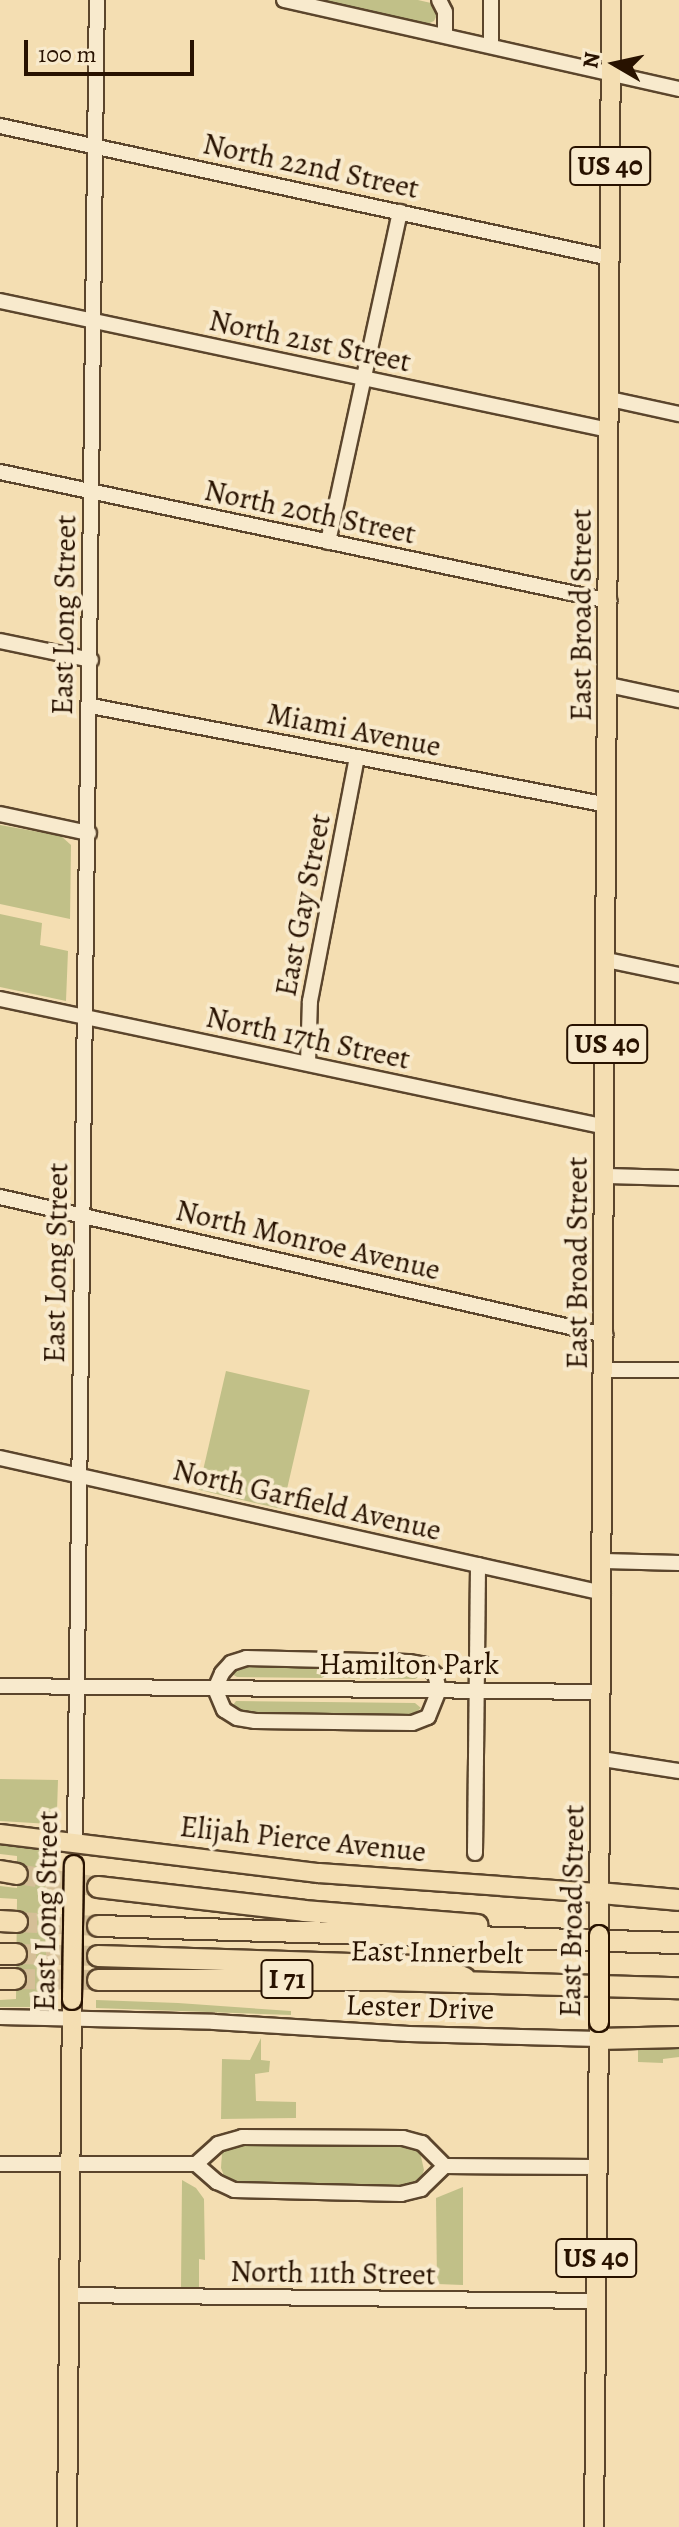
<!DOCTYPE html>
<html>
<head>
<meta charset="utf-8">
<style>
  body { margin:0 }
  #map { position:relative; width:679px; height:2527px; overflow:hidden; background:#f4deb2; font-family:Alegreya,serif }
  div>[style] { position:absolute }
  .green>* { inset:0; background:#c1c088; transform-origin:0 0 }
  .highway-tunnel>* { height:20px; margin-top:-10px; transform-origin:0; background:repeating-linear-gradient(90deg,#d5bf97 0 20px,transparent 0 30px) }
  .roads { filter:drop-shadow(2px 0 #5b452c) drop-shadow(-2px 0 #5b452c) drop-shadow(0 2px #5b452c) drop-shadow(0 -2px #5b452c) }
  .minor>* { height:14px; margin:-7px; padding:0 7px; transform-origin:7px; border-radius:7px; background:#f8eacd }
  .major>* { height:18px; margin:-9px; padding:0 9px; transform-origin:9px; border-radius:9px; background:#f4deb2 }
  .highway>* { height:20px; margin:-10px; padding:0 10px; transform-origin:10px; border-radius:10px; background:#f4deb2 }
  .bridges { filter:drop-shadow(2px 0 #281200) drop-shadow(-2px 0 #281200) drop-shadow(0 2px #281200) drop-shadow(0 -2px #281200) }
  .major-bridge>* { height:18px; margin:-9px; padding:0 9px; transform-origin:9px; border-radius:9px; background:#f4deb2 }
  span { translate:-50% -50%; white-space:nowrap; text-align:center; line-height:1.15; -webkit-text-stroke:8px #f8eacd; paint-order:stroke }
  .shield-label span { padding:2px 6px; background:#f8eacd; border:2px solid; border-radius:6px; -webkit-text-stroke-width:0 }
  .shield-label { font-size:28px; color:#281200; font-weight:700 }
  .street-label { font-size:30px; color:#281200 }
  .north { position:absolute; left:575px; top:24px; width:80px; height:80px; -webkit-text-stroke:6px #f8eacd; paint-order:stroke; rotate:279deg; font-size:22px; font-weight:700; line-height:32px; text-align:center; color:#281200 }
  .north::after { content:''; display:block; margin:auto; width:28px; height:36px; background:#281200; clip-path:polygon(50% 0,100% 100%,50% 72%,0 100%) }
  .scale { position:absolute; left:24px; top:40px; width:170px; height:36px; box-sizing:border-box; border:4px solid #281200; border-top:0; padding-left:10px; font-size:24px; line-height:28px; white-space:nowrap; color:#281200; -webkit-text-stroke:6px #f8eacd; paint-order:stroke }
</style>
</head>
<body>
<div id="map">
  <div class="green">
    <div style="clip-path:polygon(318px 0,418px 0,431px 3px,438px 13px,434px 21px,427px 24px)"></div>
    <div style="clip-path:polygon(0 825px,61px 836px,71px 845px,70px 919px,0 904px)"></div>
    <div style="clip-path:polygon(0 914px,42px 923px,40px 945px,68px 951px,66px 1001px,0 987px)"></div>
    <div style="left:226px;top:1371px;width:86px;height:122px;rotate:13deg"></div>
    <div style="clip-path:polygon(245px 1665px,412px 1667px,420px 1670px,422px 1675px,415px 1679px,237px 1677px,232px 1674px,232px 1669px)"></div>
    <div style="clip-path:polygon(236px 1701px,415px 1703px,421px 1708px,412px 1715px,243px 1713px,231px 1708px)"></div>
    <div style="clip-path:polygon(0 1779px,58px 1780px,57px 1811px,50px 1812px,50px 1824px,0 1821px)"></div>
    <div style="clip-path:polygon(0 1844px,51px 1850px,47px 2000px,43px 2001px,49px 2007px,0 2007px,0 2000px,16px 1999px,17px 1899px,0 1898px,0 1886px,17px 1888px,17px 1856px,0 1854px)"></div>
    <div style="clip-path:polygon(96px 2000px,178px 2003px,291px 2011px,291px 2015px,96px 2008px)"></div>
    <div style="clip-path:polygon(261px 2038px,261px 2060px,270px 2061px,269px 2072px,255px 2074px,256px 2101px,296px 2102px,296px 2118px,221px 2119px,222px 2059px,250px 2060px)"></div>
    <div style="clip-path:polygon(679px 2044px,679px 2057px,663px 2059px,663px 2063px,638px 2062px,638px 2047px)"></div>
    <div style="clip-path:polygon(234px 2142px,412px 2146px,420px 2152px,424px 2170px,420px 2181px,411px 2189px,236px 2186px,226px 2181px,221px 2168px,222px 2153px)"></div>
    <div style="clip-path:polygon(182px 2180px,196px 2188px,204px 2199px,205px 2260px,199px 2259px,199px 2288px,181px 2287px)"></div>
    <div style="clip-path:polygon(463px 2187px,463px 2285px,437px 2284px,436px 2198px)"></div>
  </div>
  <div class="highway-tunnel">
    <div style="left:17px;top:1874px;width:82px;rotate:9.1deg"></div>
    <div style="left:17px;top:1922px;width:81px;rotate:2.8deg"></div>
    <div style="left:16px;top:1954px;width:82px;rotate:1.4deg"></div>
    <div style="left:15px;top:1979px;width:83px;rotate:0.7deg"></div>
  </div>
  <div class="roads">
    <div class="minor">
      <div style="left:284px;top:0;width:405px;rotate:12.7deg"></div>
      <div style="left:439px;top:0;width:13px;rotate:63deg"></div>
      <div style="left:445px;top:12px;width:23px;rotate:90deg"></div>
      <div style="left:491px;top:0;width:45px;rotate:90deg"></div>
      <div style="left:0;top:126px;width:624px;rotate:12.21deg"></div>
      <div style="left:0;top:301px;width:623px;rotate:11.96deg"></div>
      <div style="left:610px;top:399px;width:71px;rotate:12.3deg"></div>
      <div style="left:0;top:472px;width:623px;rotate:11.96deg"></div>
      <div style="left:328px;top:542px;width:338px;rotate:-77.7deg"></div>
      <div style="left:0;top:641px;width:93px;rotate:11.8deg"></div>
      <div style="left:609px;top:685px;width:72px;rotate:12.1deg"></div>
      <div style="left:91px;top:706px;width:526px;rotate:10.84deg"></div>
      <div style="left:0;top:814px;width:91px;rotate:12.1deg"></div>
      <div style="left:607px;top:960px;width:74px;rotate:11.8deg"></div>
      <div style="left:0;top:999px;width:619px;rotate:11.93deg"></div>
      <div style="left:308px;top:1063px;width:62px;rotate:-88.2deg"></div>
      <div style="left:310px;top:1001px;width:248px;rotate:-79.1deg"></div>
      <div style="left:606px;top:1176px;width:73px;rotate:1.6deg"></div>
      <div style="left:0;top:1197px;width:621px;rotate:12.85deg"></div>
      <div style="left:605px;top:1370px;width:74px"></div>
      <div style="left:0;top:1458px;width:618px;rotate:12.62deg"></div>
      <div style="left:604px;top:1561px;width:75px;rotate:1.5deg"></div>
      <div style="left:246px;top:1658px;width:163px;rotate:1.4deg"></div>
      <div style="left:409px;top:1662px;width:17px;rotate:10deg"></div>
      <div style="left:426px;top:1665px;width:13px;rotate:45deg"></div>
      <div style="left:435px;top:1674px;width:16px;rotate:76deg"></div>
      <div style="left:439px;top:1690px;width:29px;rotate:112deg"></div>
      <div style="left:428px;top:1717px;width:17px;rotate:159deg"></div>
      <div style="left:412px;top:1723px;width:157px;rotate:-179.3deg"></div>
      <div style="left:255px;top:1721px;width:18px;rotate:-171deg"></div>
      <div style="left:237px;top:1718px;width:15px;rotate:-148deg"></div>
      <div style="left:224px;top:1710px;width:23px;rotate:-113deg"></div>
      <div style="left:215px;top:1689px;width:17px;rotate:-66deg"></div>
      <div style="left:222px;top:1673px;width:13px;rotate:-48deg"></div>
      <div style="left:231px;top:1663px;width:16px;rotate:-18deg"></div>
      <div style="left:0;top:1686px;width:602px;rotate:0.57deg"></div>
      <div style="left:602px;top:1759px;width:78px;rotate:8.9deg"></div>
      <div style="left:75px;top:1841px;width:1841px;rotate:-89.32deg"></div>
      <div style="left:475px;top:1853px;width:288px;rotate:-89.4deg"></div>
      <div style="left:0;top:2017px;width:214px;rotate:1.3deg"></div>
      <div style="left:214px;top:2022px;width:195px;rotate:3.5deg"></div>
      <div style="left:409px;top:2034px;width:190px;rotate:1.5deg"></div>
      <div style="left:0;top:2164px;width:196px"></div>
      <div style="left:196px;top:2164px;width:30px;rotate:-42deg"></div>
      <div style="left:218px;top:2144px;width:25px;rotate:-16deg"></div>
      <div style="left:242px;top:2137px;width:161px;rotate:0.4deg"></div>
      <div style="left:403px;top:2138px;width:20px;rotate:15deg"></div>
      <div style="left:422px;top:2143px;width:33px;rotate:45deg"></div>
      <div style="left:445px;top:2166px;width:152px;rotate:0.4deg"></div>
      <div style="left:196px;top:2164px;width:28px;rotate:41deg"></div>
      <div style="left:217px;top:2182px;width:19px;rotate:25deg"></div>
      <div style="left:234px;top:2190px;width:167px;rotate:1.4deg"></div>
      <div style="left:401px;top:2194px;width:21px;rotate:-14deg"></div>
      <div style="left:421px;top:2189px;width:33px;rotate:-44deg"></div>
      <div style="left:69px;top:2295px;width:527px;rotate:0.65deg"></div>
    </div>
    <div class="major">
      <div style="left:0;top:1834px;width:321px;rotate:7deg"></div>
      <div style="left:319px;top:1873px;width:282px;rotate:4.1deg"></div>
      <div style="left:599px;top:1935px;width:1935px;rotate:-89.64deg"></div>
      <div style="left:67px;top:2527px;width:527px;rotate:-89.46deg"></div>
      <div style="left:594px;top:2527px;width:502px;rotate:-89.43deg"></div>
    </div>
    <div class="highway">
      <div style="left:0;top:1871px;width:17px;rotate:10deg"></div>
      <div style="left:98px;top:1887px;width:207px;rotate:6.6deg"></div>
      <div style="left:304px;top:1911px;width:174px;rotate:4.6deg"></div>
      <div style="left:600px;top:1893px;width:79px;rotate:5.1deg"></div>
      <div style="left:0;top:1921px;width:17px;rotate:3deg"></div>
      <div style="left:98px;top:1926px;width:581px;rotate:1.68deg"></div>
      <div style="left:0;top:1954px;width:16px"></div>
      <div style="left:98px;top:1956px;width:341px;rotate:1.8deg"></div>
      <div style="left:439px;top:1967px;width:28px;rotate:23deg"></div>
      <div style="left:0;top:1979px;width:15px"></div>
      <div style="left:98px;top:1980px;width:288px"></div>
      <div style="left:386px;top:1980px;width:293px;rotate:1.6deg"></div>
      <div style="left:599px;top:2039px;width:80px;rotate:-1.4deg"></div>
    </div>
  </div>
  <div class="bridges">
    <div class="major-bridge">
      <div style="left:72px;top:2000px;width:135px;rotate:-89.2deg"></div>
      <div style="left:599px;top:2022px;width:87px;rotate:-90deg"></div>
    </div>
  </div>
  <div class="shield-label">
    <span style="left:610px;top:166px">US 40</span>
    <span style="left:607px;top:1044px">US 40</span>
    <span style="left:287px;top:1979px">I 71</span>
    <span style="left:596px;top:2258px">US 40</span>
  </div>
  <div class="street-label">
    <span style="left:311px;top:166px;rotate:12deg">North 22nd Street</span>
    <span style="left:310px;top:341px;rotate:12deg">North 21st Street</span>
    <span style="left:310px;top:512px;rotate:12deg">North 20th Street</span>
    <span style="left:64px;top:615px;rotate:-89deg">East Long Street</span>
    <span style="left:581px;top:615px;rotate:-90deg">East Broad Street</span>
    <span style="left:354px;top:730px;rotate:11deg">Miami Avenue</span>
    <span style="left:303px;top:905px;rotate:-79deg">East Gay Street</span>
    <span style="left:308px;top:1038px;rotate:12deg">North 17th Street</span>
    <span style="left:308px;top:1240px;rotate:13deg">North Monroe Avenue</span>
    <span style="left:56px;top:1263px;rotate:-89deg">East Long Street</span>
    <span style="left:577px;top:1263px;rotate:-90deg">East Broad Street</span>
    <span style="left:307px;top:1500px;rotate:13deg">North Garfield Avenue</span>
    <span style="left:409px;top:1664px">Hamilton Park</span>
    <span style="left:303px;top:1839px;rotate:6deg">Elijah Pierce Avenue</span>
    <span style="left:46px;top:1911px;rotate:-89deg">East Long Street</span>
    <span style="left:572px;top:1911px;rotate:-89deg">East Broad Street</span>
    <span style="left:437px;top:1952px;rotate:1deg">East Innerbelt</span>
    <span style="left:420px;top:2007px;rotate:2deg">Lester Drive</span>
    <span style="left:333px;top:2273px;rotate:1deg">North 11th Street</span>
  </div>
  <div class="north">N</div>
  <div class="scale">100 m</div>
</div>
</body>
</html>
